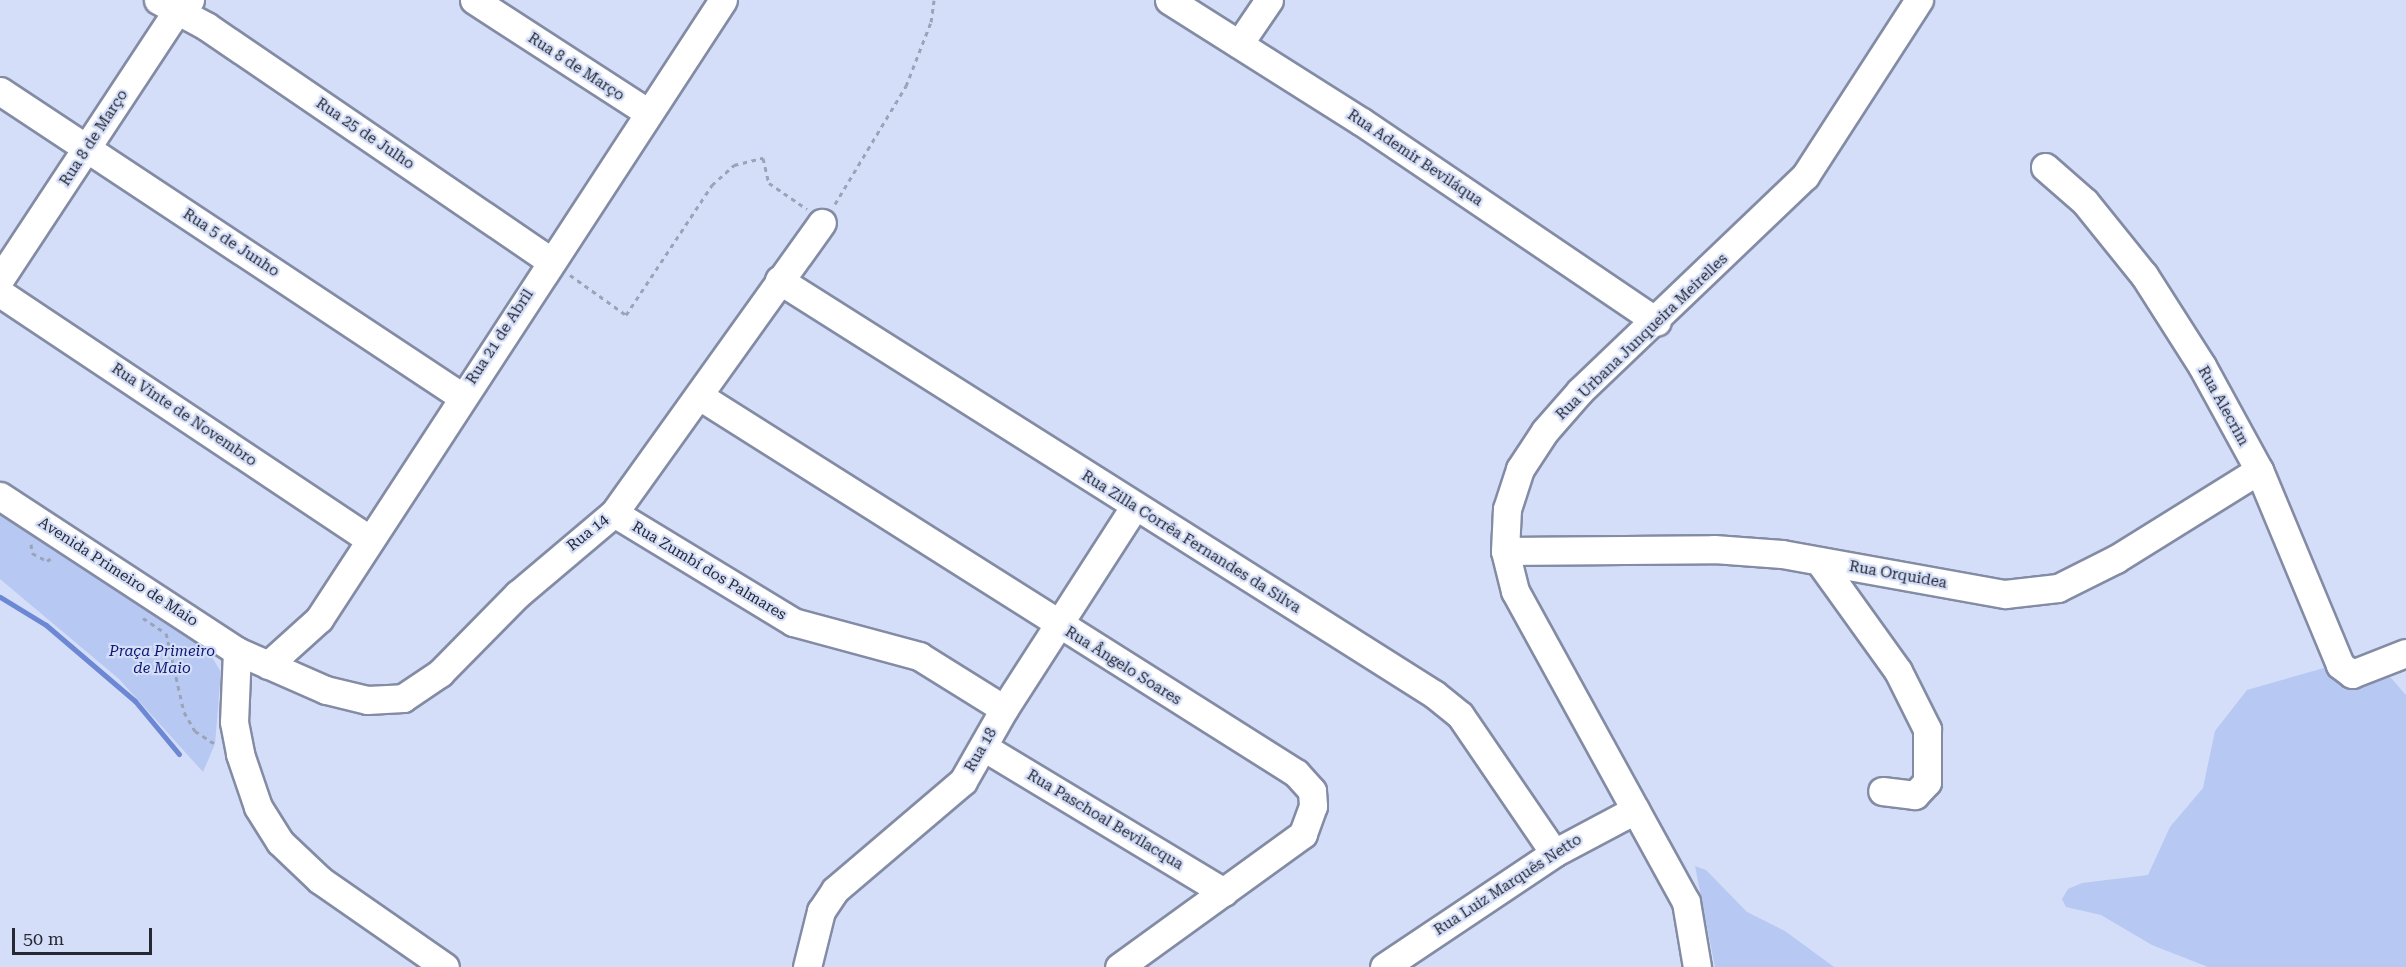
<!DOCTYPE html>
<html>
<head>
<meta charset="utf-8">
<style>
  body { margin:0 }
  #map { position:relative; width:2406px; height:967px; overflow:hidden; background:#d4def8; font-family:"Roboto Serif",serif }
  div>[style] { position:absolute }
  .green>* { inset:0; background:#b7c8f2 }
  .stream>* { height:5px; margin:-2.5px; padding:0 2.5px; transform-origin:2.5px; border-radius:2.5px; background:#6c87d4 }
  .path>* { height:3px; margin-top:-1.5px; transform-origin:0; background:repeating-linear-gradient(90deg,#9ba3b7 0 4.5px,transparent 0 9px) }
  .roads { filter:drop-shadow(2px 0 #838ca4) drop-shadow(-2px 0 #838ca4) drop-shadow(0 2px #838ca4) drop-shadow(0 -2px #838ca4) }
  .minor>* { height:27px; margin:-13.5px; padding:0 13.5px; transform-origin:13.5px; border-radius:13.5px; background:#fff }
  span { translate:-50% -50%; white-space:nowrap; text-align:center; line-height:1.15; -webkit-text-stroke:4.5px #d4def8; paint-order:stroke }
  .street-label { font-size:15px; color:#262933 }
  .park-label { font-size:15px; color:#0e1771; font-style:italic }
  .scale { position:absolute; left:12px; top:928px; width:140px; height:27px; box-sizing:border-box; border:3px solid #262933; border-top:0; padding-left:8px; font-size:18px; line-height:21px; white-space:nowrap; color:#262933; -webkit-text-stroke:4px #d4def8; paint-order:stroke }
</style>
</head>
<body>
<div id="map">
  <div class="green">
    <div style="clip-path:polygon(0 504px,194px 628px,221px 672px,215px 744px,203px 772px,119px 679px,0 579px)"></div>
    <div style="clip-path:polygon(2338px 664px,2360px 666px,2391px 678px,2406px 695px,2406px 967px,2208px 967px,2152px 945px,2101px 915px,2066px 907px,2062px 899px,2068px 889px,2082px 883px,2148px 875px,2170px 827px,2203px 788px,2215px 731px,2247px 690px)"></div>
    <div style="clip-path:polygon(1695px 866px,1706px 870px,1747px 912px,1785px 931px,1834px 967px,1715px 967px)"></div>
  </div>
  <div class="stream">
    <div style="left:0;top:597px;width:54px;rotate:31.3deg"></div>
    <div style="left:46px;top:625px;width:117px;rotate:40.5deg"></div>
    <div style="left:135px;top:701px;width:69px;rotate:50.3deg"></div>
  </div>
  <div class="path">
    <div style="left:835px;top:204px;width:138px;rotate:-59deg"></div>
    <div style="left:906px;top:86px;width:69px;rotate:-68.7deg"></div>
    <div style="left:931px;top:22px;width:22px;rotate:-82deg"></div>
    <div style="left:570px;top:275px;width:69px;rotate:35.5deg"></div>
    <div style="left:626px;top:315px;width:156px;rotate:-56.5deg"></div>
    <div style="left:712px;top:185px;width:30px;rotate:-42deg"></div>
    <div style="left:734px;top:165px;width:30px;rotate:-14deg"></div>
    <div style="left:763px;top:158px;width:26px;rotate:77deg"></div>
    <div style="left:769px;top:183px;width:46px;rotate:34.4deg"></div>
    <div style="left:31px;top:544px;width:9px;rotate:84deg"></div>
    <div style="left:32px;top:553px;width:17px;rotate:28deg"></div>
    <div style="left:47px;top:561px;width:7px;rotate:-34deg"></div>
    <div style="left:143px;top:618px;width:23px;rotate:34deg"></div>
    <div style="left:166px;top:633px;width:81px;rotate:77.2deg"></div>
    <div style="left:184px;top:712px;width:22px;rotate:60deg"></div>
    <div style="left:195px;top:731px;width:24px;rotate:33deg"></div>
  </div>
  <div class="roads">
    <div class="minor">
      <div style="left:158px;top:0;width:55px;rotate:28.4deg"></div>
      <div style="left:206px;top:26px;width:417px;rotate:34.3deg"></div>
      <div style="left:474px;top:0;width:208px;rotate:32.9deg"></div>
      <div style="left:1169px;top:0;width:228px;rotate:32.3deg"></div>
      <div style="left:1362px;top:122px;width:356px;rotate:34.1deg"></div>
      <div style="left:1239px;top:44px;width:53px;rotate:-55.7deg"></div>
      <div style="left:0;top:91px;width:553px;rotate:33.49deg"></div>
      <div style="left:2045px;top:167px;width:53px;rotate:41.2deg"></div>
      <div style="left:2085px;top:202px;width:94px;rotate:51.1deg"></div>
      <div style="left:2144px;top:275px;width:108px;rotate:57.5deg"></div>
      <div style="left:2202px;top:366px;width:119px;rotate:61.3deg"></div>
      <div style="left:2259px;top:470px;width:211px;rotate:67.4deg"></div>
      <div style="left:2340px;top:665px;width:15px;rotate:37deg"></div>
      <div style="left:2352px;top:674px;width:58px;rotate:-21.3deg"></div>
      <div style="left:0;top:279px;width:323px;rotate:-56.6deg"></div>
      <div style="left:178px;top:9px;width:15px;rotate:-37deg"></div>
      <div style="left:779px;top:280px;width:775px;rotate:32.3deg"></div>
      <div style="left:1434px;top:694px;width:33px;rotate:39deg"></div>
      <div style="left:1460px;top:715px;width:167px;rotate:55.7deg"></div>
      <div style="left:0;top:293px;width:442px;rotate:33.7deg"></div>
      <div style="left:701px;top:397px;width:704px;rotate:32.29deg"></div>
      <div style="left:1296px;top:773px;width:24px;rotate:48deg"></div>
      <div style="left:1312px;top:791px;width:15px;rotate:86deg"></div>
      <div style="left:1313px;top:806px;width:30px;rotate:110deg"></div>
      <div style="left:1303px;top:834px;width:227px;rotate:144.1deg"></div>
      <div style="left:0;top:496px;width:283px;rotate:33.2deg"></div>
      <div style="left:237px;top:651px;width:97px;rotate:23.7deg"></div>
      <div style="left:326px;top:690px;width:42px;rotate:13.7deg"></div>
      <div style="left:367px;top:700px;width:36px;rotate:-3deg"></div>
      <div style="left:403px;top:698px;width:45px;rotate:-34deg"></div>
      <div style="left:440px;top:673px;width:111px;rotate:-45.4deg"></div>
      <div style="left:518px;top:594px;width:126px;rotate:-40.2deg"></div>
      <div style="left:614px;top:513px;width:357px;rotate:-54.4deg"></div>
      <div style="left:614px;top:513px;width:210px;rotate:31.3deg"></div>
      <div style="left:793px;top:622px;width:131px;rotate:15.1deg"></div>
      <div style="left:919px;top:656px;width:100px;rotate:31.9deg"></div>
      <div style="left:1505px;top:551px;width:209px;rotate:-0.5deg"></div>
      <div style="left:1714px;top:549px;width:68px;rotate:4.2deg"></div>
      <div style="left:1782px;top:554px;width:227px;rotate:10.2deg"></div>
      <div style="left:2005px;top:594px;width:53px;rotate:-6.5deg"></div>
      <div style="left:2058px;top:588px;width:65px;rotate:-26.6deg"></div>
      <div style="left:2116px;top:559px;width:168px;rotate:-31.9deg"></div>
      <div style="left:1819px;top:561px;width:135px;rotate:54.3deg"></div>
      <div style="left:1898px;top:671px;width:65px;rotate:63.4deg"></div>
      <div style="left:1927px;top:729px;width:53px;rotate:90deg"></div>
      <div style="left:1927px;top:782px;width:18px;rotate:133deg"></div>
      <div style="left:1915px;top:795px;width:33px;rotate:-173deg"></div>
      <div style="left:237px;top:651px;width:71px;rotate:92.4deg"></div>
      <div style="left:234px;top:722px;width:33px;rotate:79deg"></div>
      <div style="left:240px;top:754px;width:56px;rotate:71.2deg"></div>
      <div style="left:258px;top:807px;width:41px;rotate:57.8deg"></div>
      <div style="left:280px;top:842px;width:55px;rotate:43.5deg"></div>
      <div style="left:320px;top:880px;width:152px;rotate:34.8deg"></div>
      <div style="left:268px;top:665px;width:69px;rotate:-42deg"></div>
      <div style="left:319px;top:619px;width:739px;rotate:-56.87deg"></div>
      <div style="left:985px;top:748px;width:279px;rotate:31.1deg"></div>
      <div style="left:807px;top:967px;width:58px;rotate:-76deg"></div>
      <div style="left:821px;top:911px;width:25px;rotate:-56deg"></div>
      <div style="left:835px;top:890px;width:168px;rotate:-40.4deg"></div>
      <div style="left:963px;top:781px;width:83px;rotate:-60.3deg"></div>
      <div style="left:1004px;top:709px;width:240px;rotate:-57.2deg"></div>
      <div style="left:1384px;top:967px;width:205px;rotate:-33.8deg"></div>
      <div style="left:1554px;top:853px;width:92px;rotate:-28deg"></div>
      <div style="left:1697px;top:967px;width:66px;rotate:-99.6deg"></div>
      <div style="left:1686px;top:902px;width:355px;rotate:-118.8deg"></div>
      <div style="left:1515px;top:591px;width:41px;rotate:-104deg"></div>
      <div style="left:1505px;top:551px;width:42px;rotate:-87.3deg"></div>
      <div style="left:1507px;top:509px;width:42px;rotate:-72deg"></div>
      <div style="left:1520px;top:469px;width:45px;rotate:-56.7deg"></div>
      <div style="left:1545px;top:431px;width:53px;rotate:-48.8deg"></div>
      <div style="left:1580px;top:391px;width:311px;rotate:-43.7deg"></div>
      <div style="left:1805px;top:176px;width:210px;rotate:-57.1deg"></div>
    </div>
  </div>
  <div class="street-label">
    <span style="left:576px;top:67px;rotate:33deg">Rua 8 de Março</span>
    <span style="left:365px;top:134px;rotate:34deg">Rua 25 de Julho</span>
    <span style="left:94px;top:138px;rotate:-57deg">Rua 8 de Março</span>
    <span style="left:1415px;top:158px;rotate:34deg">Rua Ademir Beviláqua</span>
    <span style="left:231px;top:243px;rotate:33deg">Rua 5 de Junho</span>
    <span style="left:500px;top:337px;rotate:-57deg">Rua 21 de Abril</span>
    <span style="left:1642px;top:337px;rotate:-44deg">Rua Urbana Junqueira Meirelles</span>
    <span style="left:2223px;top:406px;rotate:61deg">Rua Alecrim</span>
    <span style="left:184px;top:415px;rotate:34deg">Rua Vinte de Novembro</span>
    <span style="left:588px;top:533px;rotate:-39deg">Rua 14</span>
    <span style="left:1191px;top:542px;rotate:32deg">Rua Zilla Corrêa Fernandes da Silva</span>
    <span style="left:709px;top:571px;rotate:31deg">Rua Zumbí dos Palmares</span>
    <span style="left:118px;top:572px;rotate:33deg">Avenida Primeiro de Maio</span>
    <span style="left:1898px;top:575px;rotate:10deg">Rua Orquidea</span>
    <span style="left:1123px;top:666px;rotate:32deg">Rua Ângelo Soares</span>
    <span style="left:981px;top:750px;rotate:-60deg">Rua 18</span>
    <span style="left:1105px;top:820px;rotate:31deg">Rua Paschoal Bevilacqua</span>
    <span style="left:1508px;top:885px;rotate:-33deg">Rua Luiz Marquês Netto</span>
  </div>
  <div class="park-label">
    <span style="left:162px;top:660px">Praça Primeiro<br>de Maio</span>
  </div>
  <div class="scale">50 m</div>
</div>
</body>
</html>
